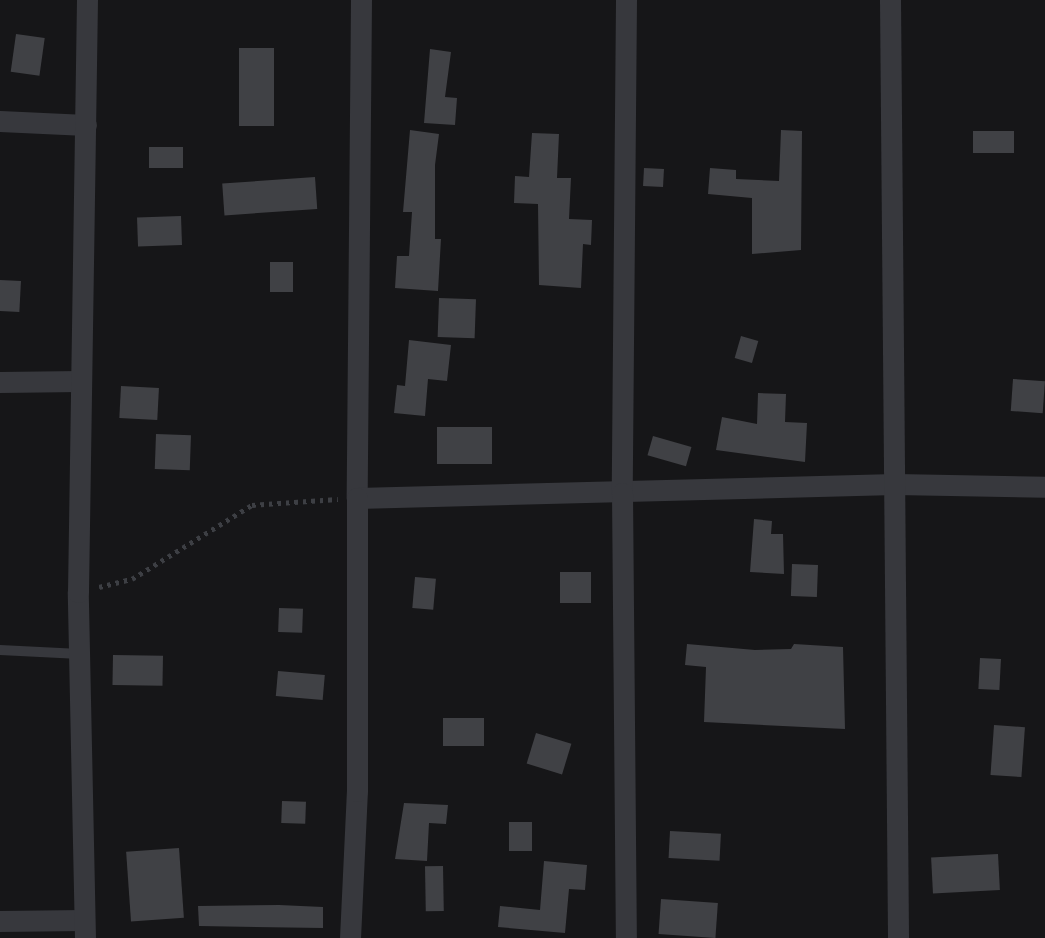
<!DOCTYPE html>
<html>
<head>
<meta charset="utf-8">
<style>
  body { margin:0 }
  #map { position:relative; width:1045px; height:938px; overflow:hidden; background:#161618; font-family:"Golos Text",sans-serif }
  div>[style] { position:absolute }
  .building>* { inset:0; background:#404145; transform-origin:0 0 }
  .path>* { height:4.5px; margin-top:-2.25px; transform-origin:0; background:repeating-linear-gradient(90deg,#3d3f44 0 3.5px,transparent 0 8.5px) }
  .lane>* { height:10px; margin:-5px; padding:0 5px; transform-origin:5px; border-radius:5px; background:#37383d }
  .street>* { height:21px; margin:-10.5px; padding:0 10.5px; transform-origin:10.5px; border-radius:10.5px; background:#37383d }
  span { translate:-50% -50%; white-space:nowrap; text-align:center; line-height:1.15; -webkit-text-stroke:7px #111113; paint-order:stroke }
</style>
</head>
<body>
<div id="map">
  <div class="building">
    <div style="left:16px;top:34px;width:29px;height:38px;rotate:8deg"></div>
    <div style="left:239px;top:48px;width:35px;height:78px"></div>
    <div style="clip-path:polygon(430px 49px,451px 52px,445px 97px,457px 98px,455px 125px,424px 123px)"></div>
    <div style="clip-path:polygon(410px 130px,439px 134px,435px 165px,435px 239px,441px 239px,438px 291px,395px 288px,397px 256px,409px 256px,412px 212px,403px 212px)"></div>
    <div style="clip-path:polygon(781px 130px,802px 131px,801px 250px,752px 254px,752px 198px,708px 194px,710px 168px,736px 170px,736px 179px,779px 181px)"></div>
    <div style="left:973px;top:131px;width:41px;height:22px"></div>
    <div style="clip-path:polygon(532px 133px,559px 134px,557px 178px,571px 178px,569px 219px,592px 220px,591px 245px,583px 244px,581px 288px,539px 285px,538px 204px,514px 203px,515px 176px,529px 177px)"></div>
    <div style="left:149px;top:147px;width:34px;height:21px"></div>
    <div style="left:644px;top:168px;width:20px;height:18px;rotate:3deg"></div>
    <div style="left:315px;top:177px;width:32px;height:93px;rotate:86deg"></div>
    <div style="left:181px;top:216px;width:29px;height:44px;rotate:88deg"></div>
    <div style="left:270px;top:262px;width:23px;height:30px"></div>
    <div style="left:0;top:280px;width:21px;height:31px;rotate:3deg"></div>
    <div style="left:439px;top:298px;width:37px;height:39px;rotate:2deg"></div>
    <div style="left:741px;top:336px;width:18px;height:23px;rotate:16deg"></div>
    <div style="clip-path:polygon(409px 340px,451px 345px,447px 381px,428px 379px,425px 416px,394px 413px,397px 385px,405px 386px)"></div>
    <div style="left:1013px;top:379px;width:32px;height:32px;rotate:4deg"></div>
    <div style="left:121px;top:386px;width:38px;height:32px;rotate:3deg"></div>
    <div style="clip-path:polygon(758px 393px,786px 394px,785px 422px,807px 423px,805px 462px,716px 450px,722px 417px,757px 424px)"></div>
    <div style="left:437px;top:427px;width:55px;height:37px"></div>
    <div style="left:156px;top:434px;width:35px;height:35px;rotate:2deg"></div>
    <div style="left:653px;top:436px;width:40px;height:20px;rotate:16deg"></div>
    <div style="clip-path:polygon(754px 519px,772px 521px,771px 534px,783px 534px,784px 574px,750px 572px)"></div>
    <div style="left:792px;top:564px;width:26px;height:32px;rotate:2deg"></div>
    <div style="left:560px;top:572px;width:31px;height:31px"></div>
    <div style="left:415px;top:577px;width:21px;height:31px;rotate:5deg"></div>
    <div style="left:279px;top:608px;width:24px;height:24px;rotate:2deg"></div>
    <div style="clip-path:polygon(687px 644px,755px 650px,791px 649px,794px 644px,843px 647px,845px 729px,704px 722px,706px 667px,685px 665px)"></div>
    <div style="left:113px;top:655px;width:50px;height:30px;rotate:1deg"></div>
    <div style="left:980px;top:658px;width:21px;height:31px;rotate:3deg"></div>
    <div style="left:278px;top:671px;width:47px;height:25px;rotate:5deg"></div>
    <div style="left:484px;top:718px;width:28px;height:41px;rotate:90deg"></div>
    <div style="left:994px;top:725px;width:31px;height:50px;rotate:4deg"></div>
    <div style="left:536px;top:733px;width:37px;height:32px;rotate:17deg"></div>
    <div style="left:282px;top:801px;width:24px;height:22px;rotate:2deg"></div>
    <div style="clip-path:polygon(404px 803px,448px 805px,446px 824px,429px 823px,427px 861px,395px 859px)"></div>
    <div style="left:532px;top:822px;width:29px;height:23px;rotate:90deg"></div>
    <div style="left:670px;top:831px;width:51px;height:27px;rotate:3deg"></div>
    <div style="left:179px;top:848px;width:70px;height:53px;rotate:86deg"></div>
    <div style="left:998px;top:854px;width:36px;height:67px;rotate:87deg"></div>
    <div style="clip-path:polygon(544px 861px,587px 865px,585px 890px,569px 889px,565px 933px,498px 927px,500px 906px,540px 910px)"></div>
    <div style="left:443px;top:866px;width:45px;height:18px;rotate:89deg"></div>
    <div style="left:661px;top:899px;width:57px;height:35px;rotate:4deg"></div>
    <div style="clip-path:polygon(279px 905px,323px 907px,323px 928px,199px 926px,198px 906px)"></div>
  </div>
  <div class="path">
    <div style="left:99px;top:587px;width:34px;rotate:-14deg"></div>
    <div style="left:132px;top:579px;width:141px;rotate:-31.7deg"></div>
    <div style="left:252px;top:505px;width:86px;rotate:-4deg"></div>
  </div>
  <div class="lane">
    <div style="left:0;top:650px;width:80px;rotate:2.9deg"></div>
  </div>
  <div class="street">
    <div style="left:361px;top:0;width:498px;rotate:90.5deg"></div>
    <div style="left:357px;top:498px;width:538px;rotate:-1.49deg"></div>
    <div style="left:895px;top:484px;width:150px;rotate:1.1deg"></div>
    <div style="left:626px;top:0;width:493px;rotate:90.5deg"></div>
    <div style="left:622px;top:493px;width:445px;rotate:89.5deg"></div>
    <div style="left:890px;top:0;width:938px;rotate:89.51deg"></div>
    <div style="left:0;top:121px;width:86px;rotate:2.7deg"></div>
    <div style="left:0;top:382px;width:80px;rotate:-0.7deg"></div>
    <div style="left:0;top:921px;width:84px;rotate:-0.7deg"></div>
    <div style="left:85px;top:938px;width:346px;rotate:-91.2deg"></div>
    <div style="left:78px;top:592px;width:592px;rotate:-89.13deg"></div>
    <div style="left:350px;top:938px;width:147px;rotate:-87.3deg"></div>
    <div style="left:357px;top:791px;width:293px;rotate:-90deg"></div>
  </div>
</div>
</body>
</html>
